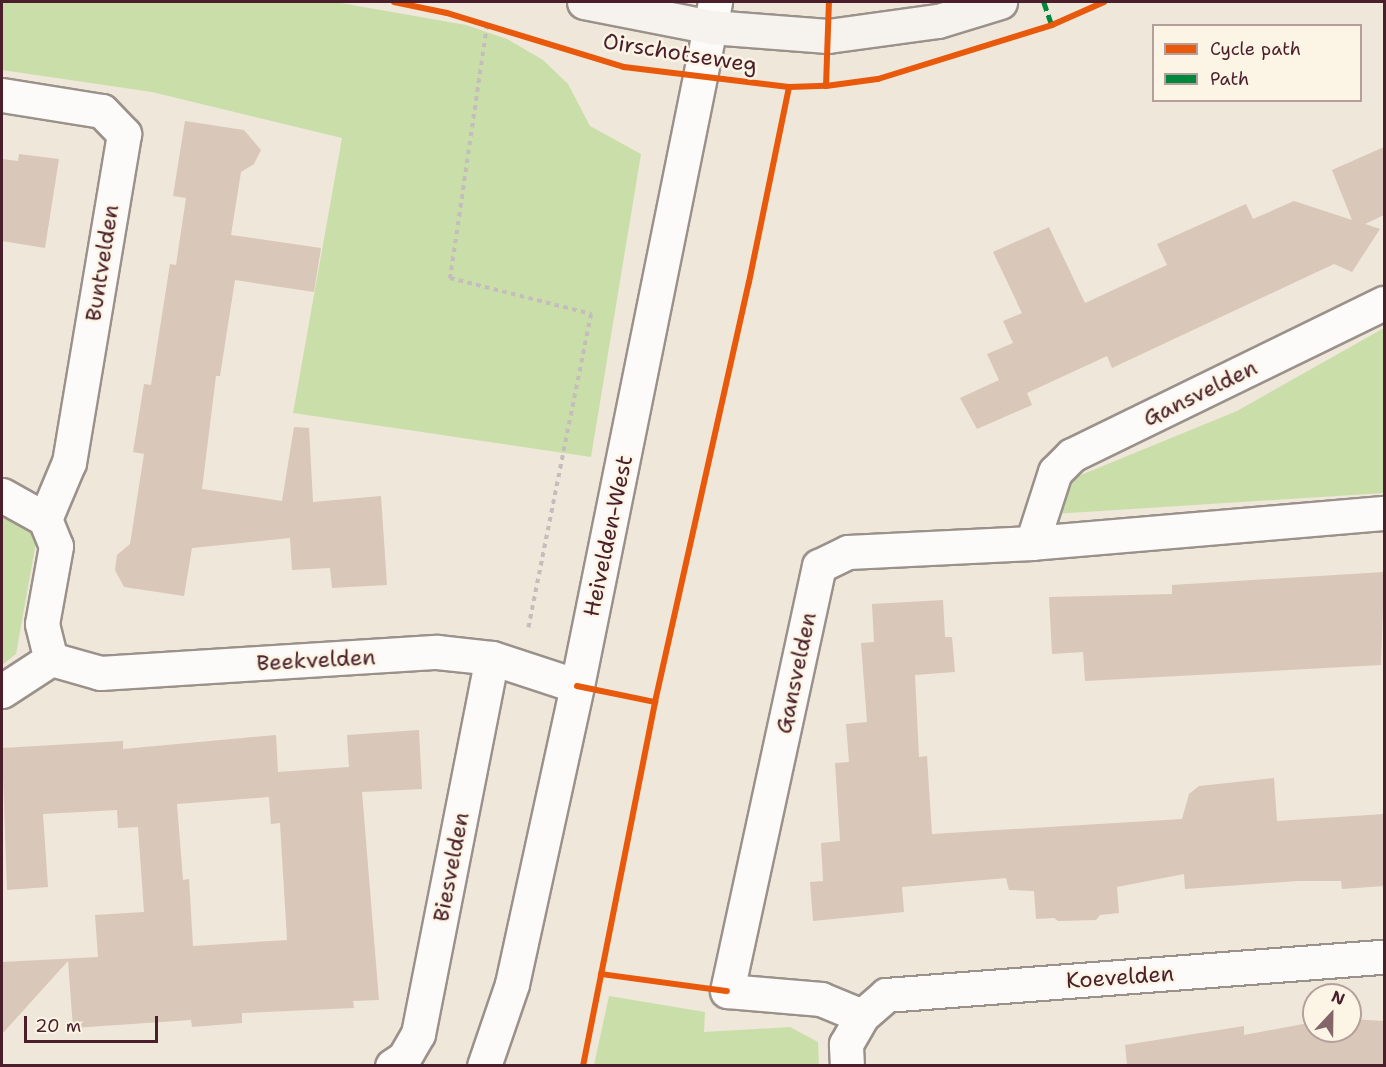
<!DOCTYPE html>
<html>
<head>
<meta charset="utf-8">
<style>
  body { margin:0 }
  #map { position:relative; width:1386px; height:1067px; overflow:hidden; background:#efe7d9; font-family:"Shantell Sans",sans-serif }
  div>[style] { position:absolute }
  .green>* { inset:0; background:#cadeaa }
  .building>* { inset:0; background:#d9c7b9 }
  .path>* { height:4px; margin-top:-2px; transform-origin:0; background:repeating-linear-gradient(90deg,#c4bdbc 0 4.5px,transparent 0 9px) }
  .roads { filter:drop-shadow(2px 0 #9b918b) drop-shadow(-2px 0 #9b918b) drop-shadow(0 2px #9b918b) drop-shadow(0 -2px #9b918b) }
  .minor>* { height:33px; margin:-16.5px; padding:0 16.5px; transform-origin:16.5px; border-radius:16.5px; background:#fdfbf9 }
  .tertiary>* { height:33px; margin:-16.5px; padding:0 16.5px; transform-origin:16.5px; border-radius:16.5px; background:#fdfbf9 }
  .secondary>* { height:33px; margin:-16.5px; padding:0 16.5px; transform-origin:16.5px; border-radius:16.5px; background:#f6f3ee }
  .quiet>* { height:4.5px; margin-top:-2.25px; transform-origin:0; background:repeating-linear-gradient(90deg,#00873e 0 9px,transparent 0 13.5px) }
  .cycleway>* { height:6px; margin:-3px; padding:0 3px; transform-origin:3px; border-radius:3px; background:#e8590c }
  span { translate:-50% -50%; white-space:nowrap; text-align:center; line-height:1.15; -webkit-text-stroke:5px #fcf5e5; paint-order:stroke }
  .street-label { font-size:22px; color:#4a1f2b }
  .frame { position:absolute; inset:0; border:3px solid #4a1f2b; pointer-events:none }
  .legend { position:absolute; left:1152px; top:24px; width:210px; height:78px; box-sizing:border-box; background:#fcf5e5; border:2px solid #b59f9b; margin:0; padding:8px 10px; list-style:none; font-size:18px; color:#4a1f2b }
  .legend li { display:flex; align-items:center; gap:12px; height:30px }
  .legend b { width:30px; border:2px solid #b59f9b }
  .north { position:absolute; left:1302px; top:983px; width:60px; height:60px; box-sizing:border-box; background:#fcf5e5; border:2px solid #b59f9b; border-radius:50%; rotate:22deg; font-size:16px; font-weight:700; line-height:24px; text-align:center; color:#4a1f2b }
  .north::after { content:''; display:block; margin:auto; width:21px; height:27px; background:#846568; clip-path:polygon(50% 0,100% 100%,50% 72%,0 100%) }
  .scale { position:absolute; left:24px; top:1016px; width:134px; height:27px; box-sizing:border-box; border:3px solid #4a1f2b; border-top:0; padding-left:8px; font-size:18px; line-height:21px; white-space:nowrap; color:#4a1f2b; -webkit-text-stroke:4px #fcf5e5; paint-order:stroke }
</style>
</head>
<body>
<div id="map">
  <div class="green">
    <div style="clip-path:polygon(2px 2px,335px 2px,466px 25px,507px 39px,543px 60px,568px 84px,590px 126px,641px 154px,591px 457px,293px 413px,342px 138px,152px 92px,2px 70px)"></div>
    <div style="clip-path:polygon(1384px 328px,1384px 493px,1053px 514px,1049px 488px,1237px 411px)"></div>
    <div style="clip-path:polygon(10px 515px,37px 537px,16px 654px,2px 665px,2px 516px)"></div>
    <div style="clip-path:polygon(609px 996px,705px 1012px,704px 1032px,790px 1027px,818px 1042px,819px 1065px,594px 1065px)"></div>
  </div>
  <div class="building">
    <div style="clip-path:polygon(185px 121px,244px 130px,261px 150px,254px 164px,241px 172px,231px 235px,321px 248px,314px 292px,235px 280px,220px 376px,216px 376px,202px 489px,282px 501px,294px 427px,309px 428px,313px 502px,381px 496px,387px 585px,332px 588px,330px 568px,292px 570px,290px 538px,192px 548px,184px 596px,124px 587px,115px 570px,117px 555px,130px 544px,144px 454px,133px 452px,144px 384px,151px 385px,170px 264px,176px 265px,186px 198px,173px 196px)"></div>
    <div style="clip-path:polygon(1384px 147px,1384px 215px,1365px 224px,1380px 229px,1352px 272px,1334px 264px,1112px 368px,1107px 356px,1027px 393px,1032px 405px,977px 429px,960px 398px,999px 380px,987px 354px,1013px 343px,1003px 321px,1022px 313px,993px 252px,1049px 227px,1085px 303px,1167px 265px,1157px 244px,1246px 204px,1253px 219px,1294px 201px,1352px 220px,1332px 170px)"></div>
    <div style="clip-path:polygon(19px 154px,59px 159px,45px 248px,2px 241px,2px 159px,18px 161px)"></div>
    <div style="clip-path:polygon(1384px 572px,1381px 665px,1085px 681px,1083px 652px,1052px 654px,1049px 597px,1172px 594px,1172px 585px)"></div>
    <div style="clip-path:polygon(943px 600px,945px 637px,952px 637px,955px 672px,915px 675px,919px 757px,927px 756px,932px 834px,1182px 819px,1189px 794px,1199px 786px,1274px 778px,1277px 821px,1384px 814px,1384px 886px,1342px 889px,1341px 881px,1298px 881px,1185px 889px,1184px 874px,1117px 887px,1119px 913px,1100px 915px,1096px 920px,1058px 921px,1054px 918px,1036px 919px,1034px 891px,1009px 890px,1006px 878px,902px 887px,904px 912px,813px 921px,810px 882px,823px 881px,821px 843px,840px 841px,835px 763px,849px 762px,846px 724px,867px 722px,861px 643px,874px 642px,872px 604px)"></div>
    <div style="clip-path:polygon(evenodd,419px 730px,422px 789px,362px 792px,379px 1000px,353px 1001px,354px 1008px,242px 1013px,242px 1023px,192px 1027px,191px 1020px,73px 1028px,68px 961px,2px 1034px,2px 962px,98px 957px,95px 915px,144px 912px,138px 827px,118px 828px,117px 810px,43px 814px,48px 887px,7px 890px,2px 748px,123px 741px,123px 749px,276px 735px,278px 772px,349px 767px,347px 735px,419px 730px,269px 797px,271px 824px,280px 823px,287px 940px,193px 946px,189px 879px,183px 880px,177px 804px,269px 797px)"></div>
    <div style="clip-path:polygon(1350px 1019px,1384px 1021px,1384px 1065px,1127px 1065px,1125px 1045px,1244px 1026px,1244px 1035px,1314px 1022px,1314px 1031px,1350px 1031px)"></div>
  </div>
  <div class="path">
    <div style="left:487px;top:25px;width:256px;rotate:98.3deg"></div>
    <div style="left:450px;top:278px;width:146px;rotate:14.3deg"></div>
    <div style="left:591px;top:314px;width:321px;rotate:101.3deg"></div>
  </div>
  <div class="roads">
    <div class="minor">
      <div style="left:2px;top:95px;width:101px;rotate:9.1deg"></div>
      <div style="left:102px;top:111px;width:32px;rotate:46deg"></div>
      <div style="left:124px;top:134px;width:333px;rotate:99.5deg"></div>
      <div style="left:69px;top:462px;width:62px;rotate:112.8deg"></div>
      <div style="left:2px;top:495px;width:49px;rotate:29.2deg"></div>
      <div style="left:45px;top:519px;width:29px;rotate:68deg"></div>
      <div style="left:56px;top:546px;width:79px;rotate:100.2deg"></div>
      <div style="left:42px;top:624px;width:36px;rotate:76deg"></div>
      <div style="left:51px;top:659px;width:51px;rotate:15.9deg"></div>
      <div style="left:100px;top:673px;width:338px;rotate:-3.6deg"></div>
      <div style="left:437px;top:652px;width:55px;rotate:6.2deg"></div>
      <div style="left:492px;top:658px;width:89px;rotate:18.2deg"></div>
      <div style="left:1032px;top:543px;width:75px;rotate:-72.1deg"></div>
      <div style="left:1055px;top:472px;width:24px;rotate:-45deg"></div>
      <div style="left:1072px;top:455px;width:347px;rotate:-26deg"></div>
      <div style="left:2px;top:691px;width:59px;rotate:-33.1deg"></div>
      <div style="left:862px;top:1016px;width:44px;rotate:-157.5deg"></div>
      <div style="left:821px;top:999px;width:94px;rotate:-175.1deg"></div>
      <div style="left:727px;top:991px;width:435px;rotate:-77.8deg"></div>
      <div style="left:819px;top:566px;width:32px;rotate:-26deg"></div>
      <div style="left:848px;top:552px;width:184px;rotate:-2.8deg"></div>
      <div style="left:1032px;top:543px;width:353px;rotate:-4.9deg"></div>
      <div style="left:392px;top:1066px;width:14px;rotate:-34deg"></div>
      <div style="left:404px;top:1058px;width:28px;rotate:-60deg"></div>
      <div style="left:418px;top:1034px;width:383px;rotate:-78.9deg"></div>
      <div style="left:847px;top:1066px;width:22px;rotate:-93deg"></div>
      <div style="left:846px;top:1044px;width:32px;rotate:-60deg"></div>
      <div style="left:862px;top:1016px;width:32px;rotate:-41deg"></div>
      <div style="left:886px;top:995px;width:499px;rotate:-4.4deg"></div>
    </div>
    <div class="tertiary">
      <div style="left:484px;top:1066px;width:87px;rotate:-71.1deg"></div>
      <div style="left:512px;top:984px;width:305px;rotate:-77.7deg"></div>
      <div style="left:577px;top:686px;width:698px;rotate:-78.59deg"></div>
    </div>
    <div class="secondary">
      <div style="left:584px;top:2px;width:129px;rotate:11.1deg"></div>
      <div style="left:711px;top:27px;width:117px;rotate:4.4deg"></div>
      <div style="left:828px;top:36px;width:111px;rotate:-7.8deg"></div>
      <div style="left:938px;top:21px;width:65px;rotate:-17deg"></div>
    </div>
  </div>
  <div class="quiet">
    <div style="left:1044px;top:2px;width:24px;rotate:71deg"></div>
  </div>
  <div class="cycleway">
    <div style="left:394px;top:2px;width:54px;rotate:11.7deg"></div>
    <div style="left:447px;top:13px;width:185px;rotate:17deg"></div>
    <div style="left:624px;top:67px;width:166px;rotate:6.9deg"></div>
    <div style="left:789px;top:87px;width:37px;rotate:-2deg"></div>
    <div style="left:826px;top:86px;width:84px;rotate:-88deg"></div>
    <div style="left:826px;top:86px;width:52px;rotate:-7.7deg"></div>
    <div style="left:878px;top:79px;width:182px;rotate:-17.2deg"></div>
    <div style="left:1052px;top:25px;width:57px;rotate:-23.9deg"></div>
    <div style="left:577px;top:686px;width:80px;rotate:11.6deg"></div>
    <div style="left:601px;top:974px;width:127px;rotate:7.7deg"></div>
    <div style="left:583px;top:1066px;width:371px;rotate:-78.8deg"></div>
    <div style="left:655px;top:702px;width:430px;rotate:-77.4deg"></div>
    <div style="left:749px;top:282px;width:199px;rotate:-78.4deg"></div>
  </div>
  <div class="street-label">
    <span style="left:680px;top:53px;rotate:9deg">Oirschotseweg</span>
    <span style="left:102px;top:263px;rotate:-81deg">Buntvelden</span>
    <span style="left:1200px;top:393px;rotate:-26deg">Gansvelden</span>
    <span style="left:608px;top:536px;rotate:-78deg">Heivelden-West</span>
    <span style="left:316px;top:660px;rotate:-3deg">Beekvelden</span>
    <span style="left:796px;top:673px;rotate:-78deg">Gansvelden</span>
    <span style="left:451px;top:867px;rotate:-79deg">Biesvelden</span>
    <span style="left:1120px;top:977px;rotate:-4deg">Koevelden</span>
  </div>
  <div class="frame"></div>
  <ul class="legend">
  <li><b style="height:8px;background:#e8590c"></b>Cycle path</li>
  <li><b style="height:8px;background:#00873e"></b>Path</li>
  </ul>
  <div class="north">N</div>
  <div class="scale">20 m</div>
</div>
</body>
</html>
